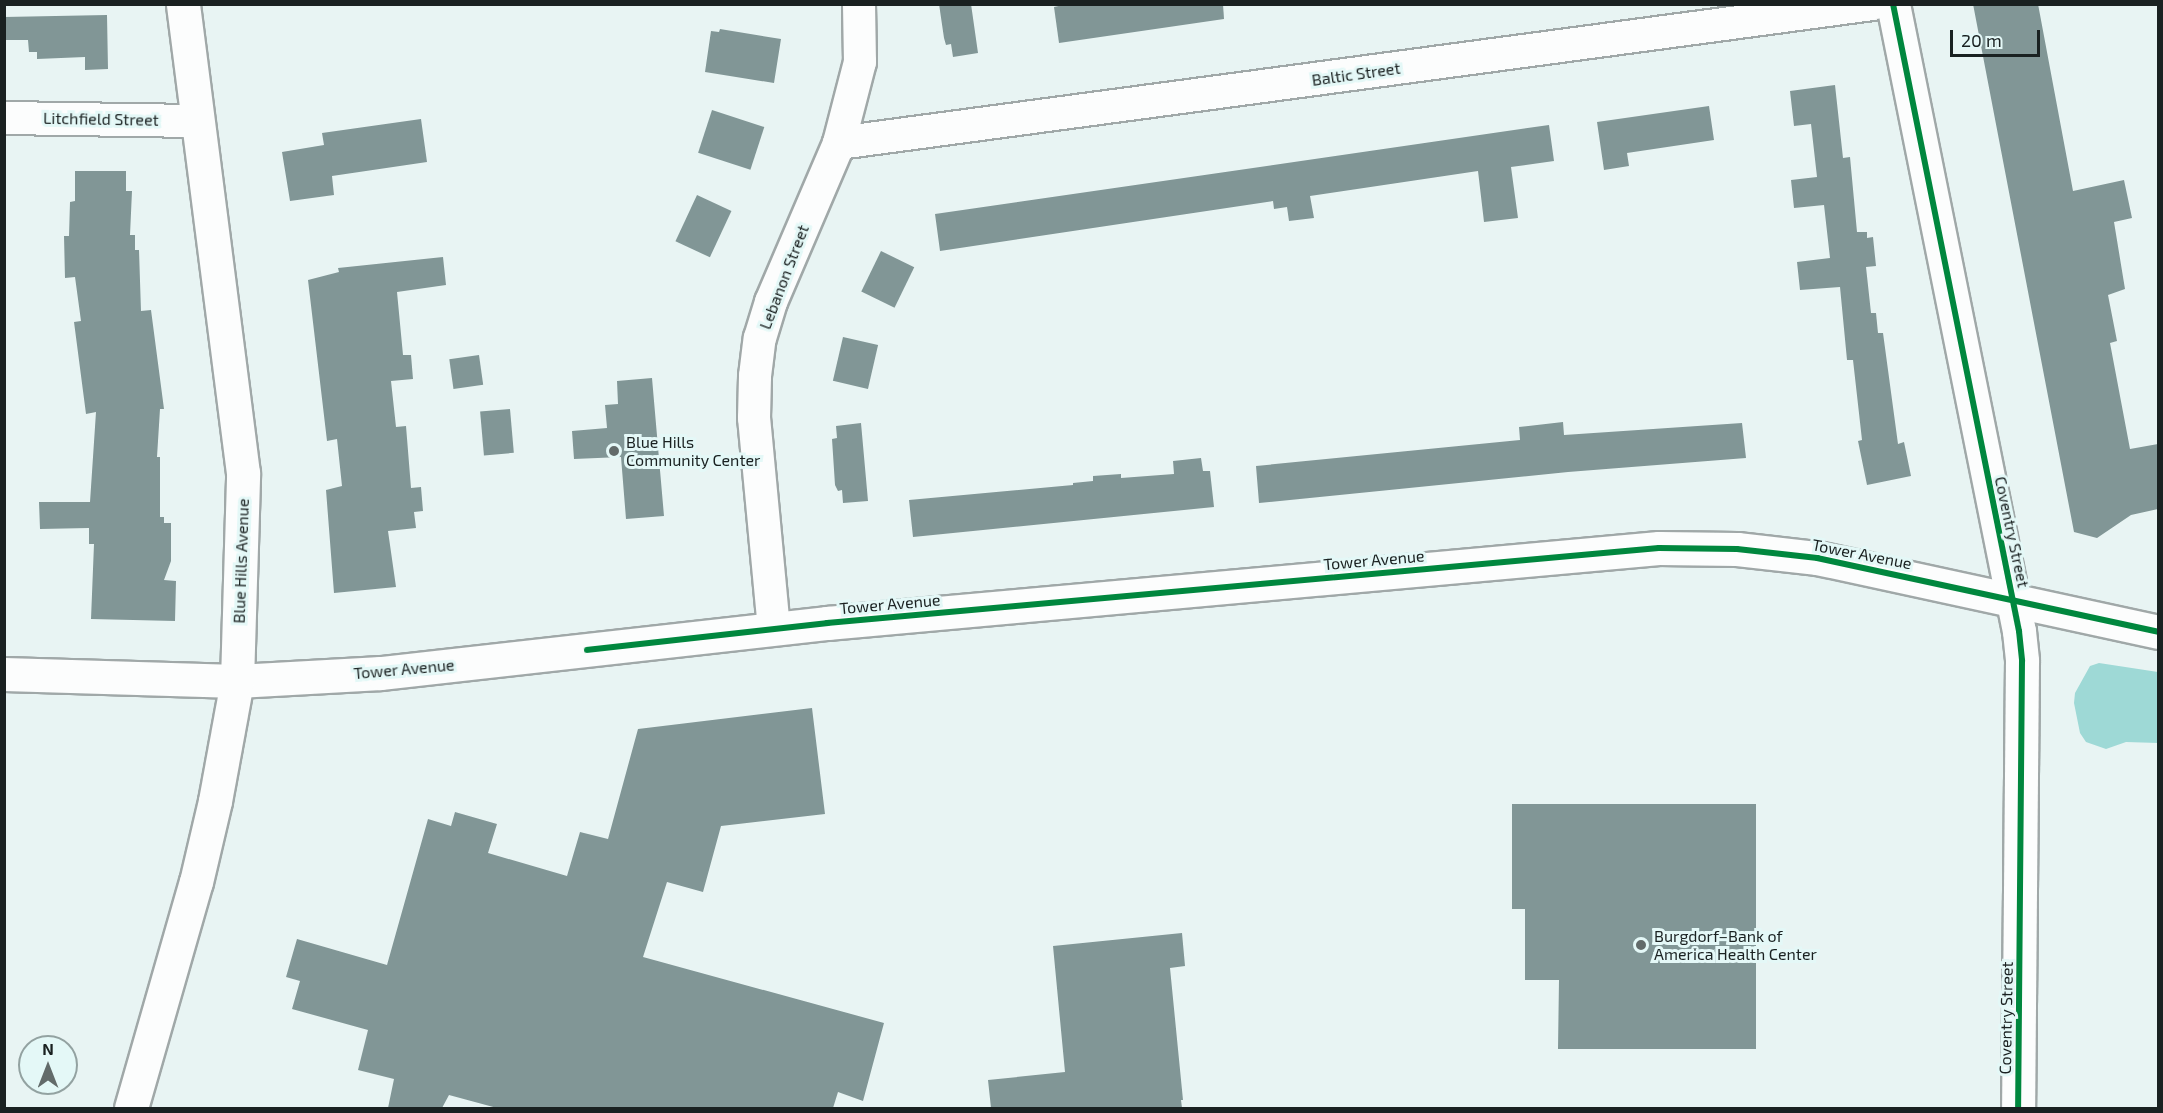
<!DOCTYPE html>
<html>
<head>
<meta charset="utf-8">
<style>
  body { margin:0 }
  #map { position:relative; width:2163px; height:1113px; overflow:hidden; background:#e8f4f3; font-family:"Exo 2",sans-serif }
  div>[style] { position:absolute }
  .forest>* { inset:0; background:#9ed9d6 }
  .building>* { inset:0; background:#819696; transform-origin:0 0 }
  .roads { filter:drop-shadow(2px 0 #a0a8a8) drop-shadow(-2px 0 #a0a8a8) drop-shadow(0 2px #a0a8a8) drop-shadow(0 -2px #a0a8a8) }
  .street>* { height:32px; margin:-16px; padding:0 16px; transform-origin:16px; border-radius:16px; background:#fcfdfd }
  .secondary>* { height:33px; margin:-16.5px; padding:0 16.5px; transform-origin:16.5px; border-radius:16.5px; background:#fcfdfd }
  .cycleway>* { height:6px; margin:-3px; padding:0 3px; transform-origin:3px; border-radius:3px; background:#00873e }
  .dots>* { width:16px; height:16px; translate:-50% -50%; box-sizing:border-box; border:3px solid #e4f8f7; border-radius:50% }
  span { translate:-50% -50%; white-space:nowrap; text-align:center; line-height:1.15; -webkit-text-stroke:6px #e4f8f7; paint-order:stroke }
  .street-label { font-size:16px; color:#1a2121 }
  .poi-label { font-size:16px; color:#1a2121 }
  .left { translate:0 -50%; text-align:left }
  .frame { position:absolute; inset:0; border:6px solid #1a2121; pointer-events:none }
  .north { position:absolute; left:18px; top:1035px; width:60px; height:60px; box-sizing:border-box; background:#e4f8f7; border:2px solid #93a2a1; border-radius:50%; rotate:0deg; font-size:16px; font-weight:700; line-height:24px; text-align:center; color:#1a2121 }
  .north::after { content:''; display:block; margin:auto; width:21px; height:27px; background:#626b6a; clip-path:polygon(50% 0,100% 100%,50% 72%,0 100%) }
  .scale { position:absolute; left:1950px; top:30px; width:90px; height:27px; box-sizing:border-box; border:3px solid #1a2121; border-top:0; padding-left:8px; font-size:18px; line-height:21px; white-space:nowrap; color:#1a2121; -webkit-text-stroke:4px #e4f8f7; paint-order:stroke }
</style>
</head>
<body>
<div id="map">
  <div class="forest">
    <div style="clip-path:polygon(2099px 663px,2158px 672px,2158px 743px,2126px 742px,2106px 749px,2086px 742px,2080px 733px,2074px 703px,2075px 693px,2090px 666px)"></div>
  </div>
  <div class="building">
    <div style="clip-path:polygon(939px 4px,971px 4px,978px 53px,953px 57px,951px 44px,946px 45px,944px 38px)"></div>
    <div style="clip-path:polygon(1068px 4px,1223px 4px,1224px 19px,1059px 43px,1054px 7px)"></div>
    <div style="clip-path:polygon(1973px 4px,2038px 4px,2073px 191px,2124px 180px,2132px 218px,2114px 222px,2125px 289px,2108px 295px,2117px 341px,2110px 343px,2130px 449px,2158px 444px,2158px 509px,2131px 515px,2097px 538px,2074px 532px)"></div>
    <div style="clip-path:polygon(107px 15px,108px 69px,85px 70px,85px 57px,37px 59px,37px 52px,29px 52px,28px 40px,4px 40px,4px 17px)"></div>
    <div style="clip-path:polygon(720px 29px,781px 39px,774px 83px,705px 72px,711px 31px,719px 32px)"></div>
    <div style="clip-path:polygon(1835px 85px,1843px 158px,1850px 157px,1857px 232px,1867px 232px,1867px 238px,1873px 237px,1876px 266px,1866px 267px,1871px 313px,1876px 313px,1878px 333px,1883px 333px,1898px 444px,1904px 442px,1911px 476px,1867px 485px,1858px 441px,1862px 440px,1853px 360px,1847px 360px,1840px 287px,1800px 290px,1797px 262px,1830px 258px,1824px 205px,1794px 208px,1791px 180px,1817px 177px,1811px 124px,1794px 126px,1790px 91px)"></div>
    <div style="clip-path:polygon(1709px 106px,1714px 140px,1627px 153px,1629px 166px,1604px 170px,1597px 122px)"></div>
    <div style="left:712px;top:110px;width:55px;height:45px;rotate:18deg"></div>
    <div style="clip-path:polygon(421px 119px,427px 162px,332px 176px,334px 195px,290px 201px,282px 152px,324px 145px,322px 133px)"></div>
    <div style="clip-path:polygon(1549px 125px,1554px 161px,1511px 167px,1518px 218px,1484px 222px,1478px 171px,1310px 196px,1314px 218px,1289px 221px,1287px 207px,1274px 209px,1273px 201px,940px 251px,935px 214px)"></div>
    <div style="clip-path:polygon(75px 171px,126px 171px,126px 191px,132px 191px,130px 235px,135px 235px,135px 250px,139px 250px,141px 311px,151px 310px,164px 409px,160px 409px,157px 457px,160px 457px,160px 517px,164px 517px,164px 523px,171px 523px,171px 561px,164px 580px,176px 581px,175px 621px,91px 619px,94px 544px,89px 544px,89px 528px,40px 529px,39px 502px,90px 502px,96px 412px,86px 414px,74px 322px,81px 321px,75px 277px,65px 278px,64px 236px,69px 236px,70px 202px,75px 201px)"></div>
    <div style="left:697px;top:195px;width:38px;height:51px;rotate:25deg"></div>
    <div style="left:881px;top:251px;width:37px;height:45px;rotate:26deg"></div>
    <div style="clip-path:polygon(443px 257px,446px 285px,397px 292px,403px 355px,411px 355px,413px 379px,391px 381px,396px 427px,406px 426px,411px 488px,421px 487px,423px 511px,414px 512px,416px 528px,388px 531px,396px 587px,334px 593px,326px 490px,342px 486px,337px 439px,327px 441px,308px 280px,339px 272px,338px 268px)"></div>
    <div style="left:843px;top:337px;width:36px;height:45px;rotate:13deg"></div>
    <div style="left:479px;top:355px;width:30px;height:30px;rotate:82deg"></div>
    <div style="clip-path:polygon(652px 378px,664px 516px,626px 519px,621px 457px,574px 459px,572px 431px,607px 428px,605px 405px,618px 404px,617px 381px)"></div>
    <div style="left:510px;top:409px;width:44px;height:30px;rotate:85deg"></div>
    <div style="clip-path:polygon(1563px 422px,1564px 435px,1742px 423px,1746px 458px,1568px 472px,1259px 503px,1256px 466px,1520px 440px,1519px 427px)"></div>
    <div style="clip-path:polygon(861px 423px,868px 501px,843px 503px,842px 490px,838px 491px,835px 485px,832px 439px,837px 438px,836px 426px)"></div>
    <div style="clip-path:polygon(1201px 458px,1203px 471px,1210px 471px,1214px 507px,913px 537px,909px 500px,1073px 485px,1073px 483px,1093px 481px,1093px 476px,1121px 474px,1121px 478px,1174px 474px,1173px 461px)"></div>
    <div style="clip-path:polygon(812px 708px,825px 814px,721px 826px,703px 892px,667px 882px,643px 957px,884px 1023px,863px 1101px,838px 1092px,833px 1108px,497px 1108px,449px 1095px,442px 1108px,388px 1108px,394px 1079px,358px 1070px,368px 1030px,292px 1009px,300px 981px,286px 977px,297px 939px,387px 965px,428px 819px,451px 826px,455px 812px,497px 824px,488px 853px,567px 876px,580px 832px,608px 839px,638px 729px)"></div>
    <div style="clip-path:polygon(1512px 804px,1756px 804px,1756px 1049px,1558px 1049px,1559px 980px,1525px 980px,1525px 909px,1512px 909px)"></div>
    <div style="clip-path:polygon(1182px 933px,1185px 966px,1170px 968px,1183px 1100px,1181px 1100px,1182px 1108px,991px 1108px,988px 1080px,1065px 1072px,1053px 946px)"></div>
  </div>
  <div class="roads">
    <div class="street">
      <div style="left:4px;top:118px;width:194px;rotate:0.9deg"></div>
      <div style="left:839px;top:143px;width:1043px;rotate:-7.66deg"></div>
      <div style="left:774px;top:629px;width:212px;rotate:-95.4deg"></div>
      <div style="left:754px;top:418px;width:42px;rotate:-88.6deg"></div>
      <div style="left:755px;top:376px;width:38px;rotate:-83deg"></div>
      <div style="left:760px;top:338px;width:38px;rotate:-73deg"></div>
      <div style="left:771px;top:302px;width:173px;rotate:-66.8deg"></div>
      <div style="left:839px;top:143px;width:84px;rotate:-75.5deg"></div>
      <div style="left:860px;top:62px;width:58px;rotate:-91deg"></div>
    </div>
    <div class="secondary">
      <div style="left:1893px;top:4px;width:640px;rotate:78.64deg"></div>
      <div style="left:2019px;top:631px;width:30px;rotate:84deg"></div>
      <div style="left:2022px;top:661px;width:447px;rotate:90.5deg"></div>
      <div style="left:4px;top:674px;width:233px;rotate:1.7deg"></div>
      <div style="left:237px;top:681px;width:144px;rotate:-3.2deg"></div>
      <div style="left:381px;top:673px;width:449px;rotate:-6.4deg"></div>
      <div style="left:827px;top:623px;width:835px;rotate:-5.15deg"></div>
      <div style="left:1659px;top:548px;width:78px;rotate:0.7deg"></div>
      <div style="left:1737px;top:549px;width:81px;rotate:6.4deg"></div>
      <div style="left:1817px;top:558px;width:349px;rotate:12.2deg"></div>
      <div style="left:131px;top:1108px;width:235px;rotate:-74deg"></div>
      <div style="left:196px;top:882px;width:83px;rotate:-76.8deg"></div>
      <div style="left:215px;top:801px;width:122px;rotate:-79.6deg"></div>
      <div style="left:237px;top:681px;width:208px;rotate:-88.3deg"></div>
      <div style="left:243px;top:473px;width:473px;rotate:-97.3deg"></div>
    </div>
  </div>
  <div class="cycleway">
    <div style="left:1893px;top:4px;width:640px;rotate:78.64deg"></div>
    <div style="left:2019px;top:631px;width:30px;rotate:84deg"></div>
    <div style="left:2022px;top:661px;width:447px;rotate:90.5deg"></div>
    <div style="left:587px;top:650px;width:242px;rotate:-6.4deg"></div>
    <div style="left:827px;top:623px;width:835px;rotate:-5.15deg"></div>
    <div style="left:1659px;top:548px;width:78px;rotate:0.7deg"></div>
    <div style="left:1737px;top:549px;width:81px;rotate:6.4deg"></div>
    <div style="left:1817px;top:558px;width:349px;rotate:12.2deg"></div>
  </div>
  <div class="dots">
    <div style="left:614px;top:451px;background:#626b6a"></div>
    <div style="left:1641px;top:945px;background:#626b6a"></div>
  </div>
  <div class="street-label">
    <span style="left:1356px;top:74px;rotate:-8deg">Baltic Street</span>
    <span style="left:101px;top:119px;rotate:1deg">Litchfield Street</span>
    <span style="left:784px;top:277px;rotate:-69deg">Lebanon Street</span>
    <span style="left:2012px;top:532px;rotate:78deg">Coventry Street</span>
    <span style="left:1862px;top:554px;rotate:11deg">Tower Avenue</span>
    <span style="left:1374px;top:560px;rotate:-5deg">Tower Avenue</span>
    <span style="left:241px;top:561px;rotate:-88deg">Blue Hills Avenue</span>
    <span style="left:890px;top:604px;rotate:-5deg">Tower Avenue</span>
    <span style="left:404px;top:669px;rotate:-5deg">Tower Avenue</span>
    <span style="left:2006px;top:1018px;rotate:-89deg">Coventry Street</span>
  </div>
  <div class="poi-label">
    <span class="left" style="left:626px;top:451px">Blue Hills<br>Community Center</span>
    <span class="left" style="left:1654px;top:945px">Burgdorf–Bank of<br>America Health Center</span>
  </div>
  <div class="frame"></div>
  <div class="north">N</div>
  <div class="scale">20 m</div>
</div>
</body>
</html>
